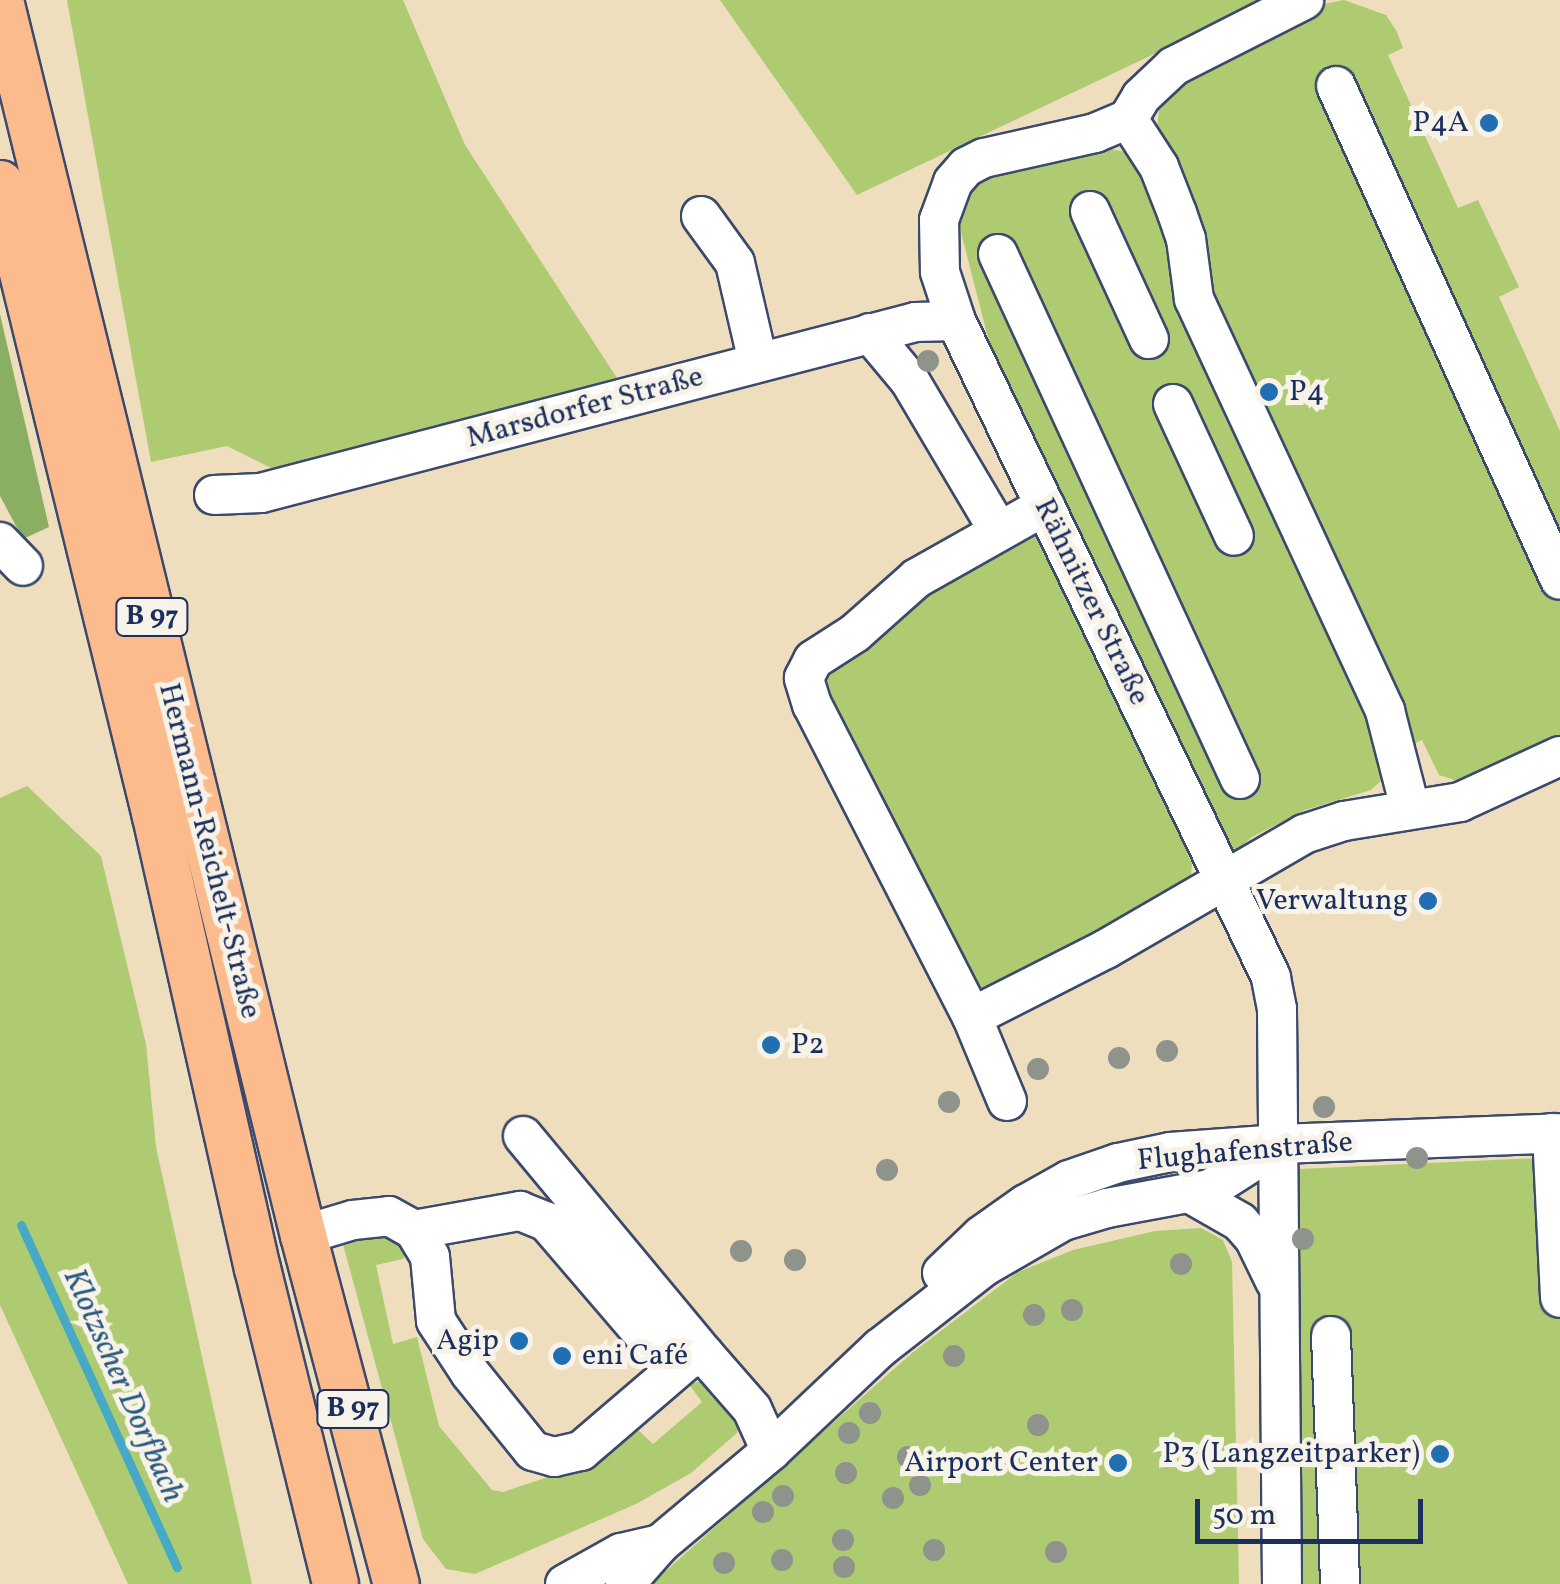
<!DOCTYPE html>
<html>
<head>
<meta charset="utf-8">
<style>
  body { margin:0 }
  #map { position:relative; width:1560px; height:1584px; overflow:hidden; background:#eedebe; font-family:Vollkorn,serif }
  div>[style] { position:absolute }
  .green>* { inset:0; background:#aecb71 }
  .forest>* { inset:0; background:#8aaf63 }
  .stream>* { height:9px; margin:-4.5px; padding:0 4.5px; transform-origin:4.5px; border-radius:4.5px; background:#46a9c6 }
  .roads { filter:drop-shadow(2px 0 #3b496c) drop-shadow(-2px 0 #3b496c) drop-shadow(0 2px #3b496c) drop-shadow(0 -2px #3b496c) }
  .minor>* { height:38px; margin:-19px; padding:0 19px; transform-origin:19px; border-radius:19px; background:#fff }
  .major>* { height:45px; margin:-22.5px; padding:0 22.5px; transform-origin:22.5px; border-radius:22.5px; background:#fbbb8c }
  .trees>* { width:22px; height:22px; margin:-11px; border-radius:50%; background:#8e938c }
  .dots>* { width:28px; height:28px; translate:-50% -50%; box-sizing:border-box; border:5px solid #f7f3e8; border-radius:50% }
  span { translate:-50% -50%; white-space:nowrap; text-align:center; line-height:1.15; -webkit-text-stroke:10px #f7f3e8; paint-order:stroke }
  .shield-label span { padding:2px 8px; background:#f7f3e8; border:2px solid; border-radius:8px; -webkit-text-stroke-width:0 }
  .shield-label { font-size:28px; color:#1b2f5e; font-weight:700 }
  .poi-label { font-size:30px; color:#1b2f5e }
  .right { translate:-100% -50%; text-align:right }
  .left { translate:0 -50%; text-align:left }
  .street-label { font-size:30px; color:#1b2f5e }
  .water-label { font-size:32px; color:#2a5a82; font-style:italic }
  .scale { position:absolute; left:1195px; top:1499px; width:228px; height:45px; box-sizing:border-box; border:5px solid #1b2f5e; border-top:0; padding-left:12px; font-size:30px; line-height:35px; white-space:nowrap; color:#1b2f5e; -webkit-text-stroke:8px #f7f3e8; paint-order:stroke }
</style>
</head>
<body>
<div id="map">
  <div class="green">
    <div style="clip-path:polygon(67px 0,403px 0,465px 145px,617px 378px,281px 473px,227px 446px,151px 462px)"></div>
    <div style="clip-path:polygon(720px 0,1268px 0,857px 195px)"></div>
    <div style="clip-path:polygon(1344px 0,1386px 15px,1397px 32px,1403px 48px,1388px 55px,1458px 208px,1478px 200px,1519px 287px,1499px 297px,1560px 431px,1560px 739px,1463px 783px,1439px 775px,1422px 740px,1380px 760px,1386px 776px,1371px 790px,1305px 810px,1252px 837px,1236px 851px,1224px 849px,994px 361px,957px 217px,980px 168px,1106px 148px,1126px 152px,1137px 163px,1173px 160px,1157px 127px,1161px 93px,1319px 5px)"></div>
    <div style="clip-path:polygon(1028px 528px,1045px 542px,1192px 863px,1191px 878px,1182px 888px,990px 990px,974px 991px,819px 697px,826px 665px,929px 580px)"></div>
    <div style="clip-path:polygon(27px 786px,101px 856px,146px 1044px,156px 1147px,252px 1584px,128px 1584px,0 1305px,0 798px)"></div>
    <div style="clip-path:polygon(1560px 1157px,1560px 1584px,1295px 1584px,1292px 1175px,1299px 1169px)"></div>
    <div style="clip-path:polygon(381px 1226px,410px 1242px,403px 1259px,376px 1265px,393px 1344px,417px 1337px,439px 1426px,492px 1490px,503px 1492px,596px 1461px,636px 1428px,653px 1444px,702px 1402px,689px 1384px,702px 1381px,711px 1389px,739px 1424px,737px 1433px,691px 1473px,636px 1504px,475px 1574px,446px 1569px,423px 1539px,341px 1237px)"></div>
    <div style="clip-path:polygon(1201px 1228px,1223px 1240px,1232px 1262px,1239px 1584px,651px 1584px,912px 1353px,1018px 1272px,1073px 1250px,1155px 1231px)"></div>
  </div>
  <div class="forest">
    <div style="clip-path:polygon(0 314px,49px 527px,23px 539px,0 496px)"></div>
  </div>
  <div class="stream">
    <div style="left:21px;top:1225px;width:376px;rotate:65.5deg"></div>
  </div>
  <div class="roads">
    <div class="minor">
      <div style="left:1336px;top:86px;width:542px;rotate:65.61deg"></div>
      <div style="left:1128px;top:119px;width:57px;rotate:57.1deg"></div>
      <div style="left:1159px;top:167px;width:49px;rotate:68.6deg"></div>
      <div style="left:1177px;top:213px;width:28px;rotate:71deg"></div>
      <div style="left:1186px;top:239px;width:61px;rotate:82.4deg"></div>
      <div style="left:1194px;top:299px;width:454px;rotate:65.1deg"></div>
      <div style="left:1385px;top:711px;width:100px;rotate:75.5deg"></div>
      <div style="left:1090px;top:211px;width:141px;rotate:65.3deg"></div>
      <div style="left:701px;top:216px;width:58px;rotate:54.1deg"></div>
      <div style="left:735px;top:263px;width:102px;rotate:76.9deg"></div>
      <div style="left:998px;top:254px;width:578px;rotate:65.25deg"></div>
      <div style="left:870px;top:333px;width:62px;rotate:50.2deg"></div>
      <div style="left:910px;top:381px;width:173px;rotate:59.4deg"></div>
      <div style="left:1173px;top:404px;width:145px;rotate:65.2deg"></div>
      <div style="left:214px;top:495px;width:47px;rotate:-2.4deg"></div>
      <div style="left:261px;top:493px;width:676px;rotate:-14.65deg"></div>
      <div style="left:915px;top:322px;width:41px;rotate:-1.4deg"></div>
      <div style="left:0;top:542px;width:33px;rotate:46deg"></div>
      <div style="left:972px;top:1017px;width:150px;rotate:-26.9deg"></div>
      <div style="left:1106px;top:949px;width:229px;rotate:-30.1deg"></div>
      <div style="left:1304px;top:834px;width:42px;rotate:-18deg"></div>
      <div style="left:1344px;top:821px;width:118px;rotate:-9.3deg"></div>
      <div style="left:1460px;top:802px;width:110px;rotate:-24.7deg"></div>
      <div style="left:1007px;top:1101px;width:91px;rotate:-112.6deg"></div>
      <div style="left:972px;top:1017px;width:351px;rotate:-117.1deg"></div>
      <div style="left:812px;top:705px;width:28px;rotate:-107deg"></div>
      <div style="left:804px;top:678px;width:20px;rotate:-63deg"></div>
      <div style="left:813px;top:660px;width:50px;rotate:-32.7deg"></div>
      <div style="left:855px;top:633px;width:83px;rotate:-41.6deg"></div>
      <div style="left:917px;top:578px;width:147px;rotate:-29.4deg"></div>
      <div style="left:1552px;top:1133px;width:165px;rotate:87.2deg"></div>
      <div style="left:523px;top:1136px;width:283px;rotate:50.3deg"></div>
      <div style="left:1191px;top:1194px;width:56px;rotate:29.7deg"></div>
      <div style="left:1240px;top:1222px;width:21px;rotate:49deg"></div>
      <div style="left:1254px;top:1238px;width:48px;rotate:64deg"></div>
      <div style="left:414px;top:1230px;width:108px;rotate:-10.2deg"></div>
      <div style="left:520px;top:1211px;width:29px;rotate:22deg"></div>
      <div style="left:547px;top:1222px;width:195px;rotate:49.4deg"></div>
      <div style="left:303px;top:1235px;width:52px;rotate:-16.7deg"></div>
      <div style="left:353px;top:1220px;width:36px;rotate:-6deg"></div>
      <div style="left:389px;top:1216px;width:29px;rotate:29deg"></div>
      <div style="left:414px;top:1230px;width:31px;rotate:59deg"></div>
      <div style="left:430px;top:1257px;width:64px;rotate:84.6deg"></div>
      <div style="left:436px;top:1321px;width:62px;rotate:56.8deg"></div>
      <div style="left:470px;top:1373px;width:100px;rotate:51.1deg"></div>
      <div style="left:533px;top:1451px;width:22px;rotate:16deg"></div>
      <div style="left:554px;top:1457px;width:28px;rotate:-13deg"></div>
      <div style="left:581px;top:1451px;width:140px;rotate:-40.6deg"></div>
      <div style="left:687px;top:1360px;width:18px;rotate:-19deg"></div>
      <div style="left:704px;top:1354px;width:73px;rotate:48.9deg"></div>
      <div style="left:752px;top:1409px;width:46px;rotate:65.7deg"></div>
      <div style="left:942px;top:1273px;width:55px;rotate:-43.5deg"></div>
      <div style="left:982px;top:1235px;width:54px;rotate:-35.2deg"></div>
      <div style="left:1026px;top:1204px;width:49px;rotate:-29.2deg"></div>
      <div style="left:1069px;top:1180px;width:52px;rotate:-19.1deg"></div>
      <div style="left:1118px;top:1163px;width:53px;rotate:-11.9deg"></div>
      <div style="left:1170px;top:1152px;width:110px;rotate:-4.2deg"></div>
      <div style="left:1280px;top:1144px;width:280px;rotate:-2.2deg"></div>
      <div style="left:1331px;top:1336px;width:248px;rotate:87.9deg"></div>
      <div style="left:565px;top:1584px;width:64px;rotate:-29deg"></div>
      <div style="left:621px;top:1553px;width:40px;rotate:-13deg"></div>
      <div style="left:625px;top:1584px;width:53px;rotate:-48.8deg"></div>
      <div style="left:660px;top:1544px;width:145px;rotate:-40deg"></div>
      <div style="left:771px;top:1451px;width:150px;rotate:-43.4deg"></div>
      <div style="left:880px;top:1348px;width:133px;rotate:-38deg"></div>
      <div style="left:985px;top:1266px;width:90px;rotate:-30deg"></div>
      <div style="left:1063px;top:1221px;width:46px;rotate:-16.5deg"></div>
      <div style="left:1107px;top:1208px;width:105px;rotate:-10.5deg"></div>
      <div style="left:1210px;top:1189px;width:83px;rotate:-32.7deg"></div>
      <div style="left:1282px;top:1584px;width:575px;rotate:-90.5deg"></div>
      <div style="left:1277px;top:1009px;width:33px;rotate:-101deg"></div>
      <div style="left:1271px;top:977px;width:728px;rotate:-115.65deg"></div>
      <div style="left:956px;top:321px;width:52px;rotate:-108.1deg"></div>
      <div style="left:940px;top:272px;width:52px;rotate:-91.1deg"></div>
      <div style="left:939px;top:220px;width:40px;rotate:-69.8deg"></div>
      <div style="left:953px;top:182px;width:20px;rotate:-49deg"></div>
      <div style="left:966px;top:167px;width:20px;rotate:-27deg"></div>
      <div style="left:984px;top:158px;width:114px;rotate:-12.7deg"></div>
      <div style="left:1095px;top:133px;width:36px;rotate:-23deg"></div>
      <div style="left:1128px;top:119px;width:26px;rotate:-59deg"></div>
      <div style="left:1141px;top:97px;width:45px;rotate:-43.2deg"></div>
      <div style="left:1174px;top:66px;width:146px;rotate:-26.9deg"></div>
    </div>
    <div class="major">
      <div style="left:0;top:0;width:1272px;rotate:76.22deg"></div>
      <div style="left:303px;top:1235px;width:361px;rotate:75.1deg"></div>
      <div style="left:0;top:183px;width:652px;rotate:76.24deg"></div>
      <div style="left:155px;top:816px;width:463px;rotate:77.3deg"></div>
      <div style="left:257px;top:1268px;width:325px;rotate:76.1deg"></div>
    </div>
  </div>
  <div class="trees">
    <div style="left:928px;top:361px"></div>
    <div style="left:1167px;top:1051px"></div>
    <div style="left:1119px;top:1058px"></div>
    <div style="left:1038px;top:1069px"></div>
    <div style="left:949px;top:1102px"></div>
    <div style="left:1324px;top:1107px"></div>
    <div style="left:1417px;top:1158px"></div>
    <div style="left:887px;top:1170px"></div>
    <div style="left:1303px;top:1239px"></div>
    <div style="left:741px;top:1251px"></div>
    <div style="left:795px;top:1260px"></div>
    <div style="left:1181px;top:1264px"></div>
    <div style="left:1072px;top:1310px"></div>
    <div style="left:1034px;top:1315px"></div>
    <div style="left:954px;top:1356px"></div>
    <div style="left:870px;top:1413px"></div>
    <div style="left:1038px;top:1425px"></div>
    <div style="left:849px;top:1433px"></div>
    <div style="left:908px;top:1457px"></div>
    <div style="left:846px;top:1473px"></div>
    <div style="left:920px;top:1485px"></div>
    <div style="left:783px;top:1496px"></div>
    <div style="left:893px;top:1498px"></div>
    <div style="left:763px;top:1512px"></div>
    <div style="left:843px;top:1540px"></div>
    <div style="left:934px;top:1550px"></div>
    <div style="left:1056px;top:1552px"></div>
    <div style="left:782px;top:1560px"></div>
    <div style="left:724px;top:1563px"></div>
    <div style="left:844px;top:1567px"></div>
  </div>
  <div class="dots">
    <div style="left:1489px;top:123px;background:#1f6fb2"></div>
    <div style="left:1269px;top:392px;background:#1f6fb2"></div>
    <div style="left:1428px;top:901px;background:#1f6fb2"></div>
    <div style="left:771px;top:1045px;background:#1f6fb2"></div>
    <div style="left:519px;top:1341px;background:#1f6fb2"></div>
    <div style="left:562px;top:1356px;background:#1f6fb2"></div>
    <div style="left:1440px;top:1454px;background:#1f6fb2"></div>
    <div style="left:1118px;top:1463px;background:#1f6fb2"></div>
  </div>
  <div class="shield-label">
    <span style="left:152px;top:617px">B 97</span>
    <span style="left:353px;top:1409px">B 97</span>
  </div>
  <div class="poi-label">
    <span class="right" style="left:1469px;top:123px">P4A</span>
    <span class="left" style="left:1289px;top:392px">P4</span>
    <span class="right" style="left:1408px;top:901px">Verwaltung</span>
    <span class="left" style="left:791px;top:1045px">P2</span>
    <span class="right" style="left:499px;top:1341px">Agip</span>
    <span class="left" style="left:582px;top:1356px">eni Café</span>
    <span class="right" style="left:1420px;top:1454px">P3 (Langzeitparker)</span>
    <span class="right" style="left:1098px;top:1463px">Airport Center</span>
  </div>
  <div class="street-label">
    <span style="left:585px;top:408px;rotate:-15deg">Marsdorfer Straße</span>
    <span style="left:1091px;top:602px;rotate:64deg">Rähnitzer Straße</span>
    <span style="left:209px;top:851px;rotate:76deg">Hermann-Reichelt-Straße</span>
    <span style="left:1245px;top:1152px;rotate:-5deg">Flughafenstraße</span>
  </div>
  <div class="water-label">
    <span style="left:122px;top:1386px;rotate:66deg">Klotzscher Dorfbach</span>
  </div>
  <div class="scale">50 m</div>
</div>
</body>
</html>
